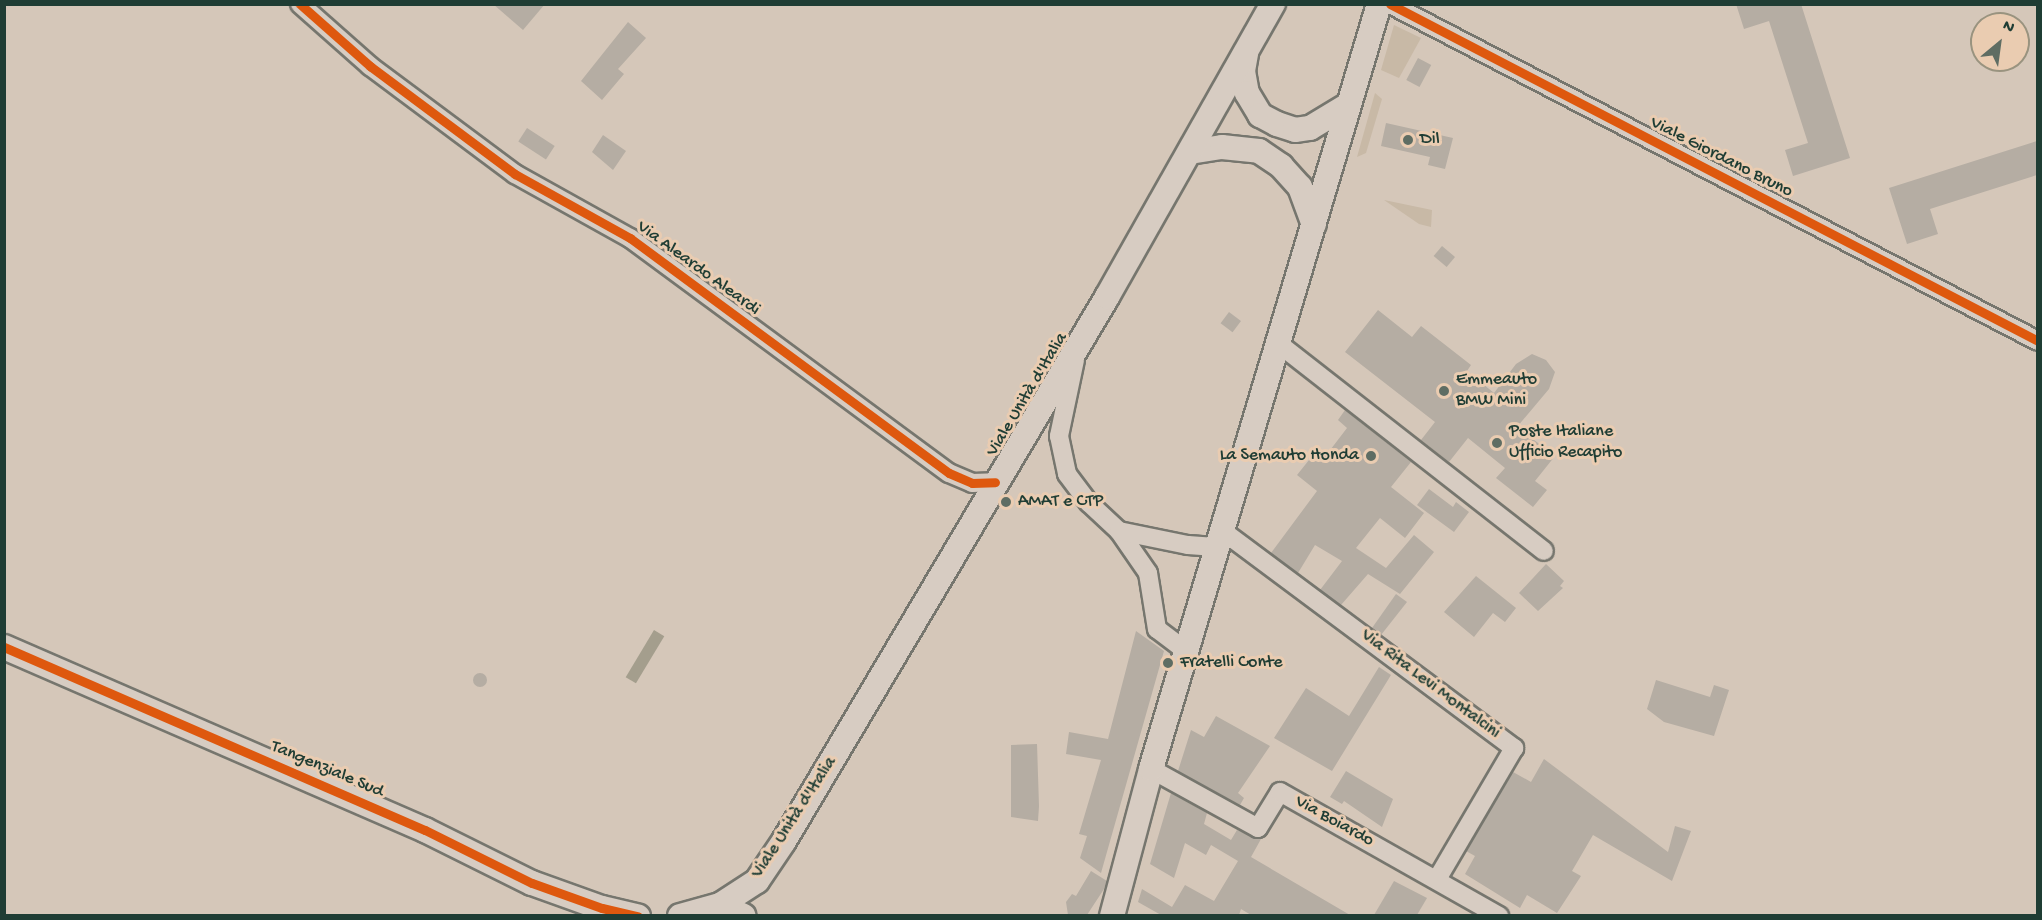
<!DOCTYPE html>
<html>
<head>
<meta charset="utf-8">
<style>
  body { margin:0 }
  #map { position:relative; width:2042px; height:920px; overflow:hidden; background:#d5c7b9; font-family:"Gochi Hand",sans-serif }
  div>[style] { position:absolute }
  .green>* { inset:0; background:#c8b9a6 }
  .water>* { inset:0; background:#a49e8d; transform-origin:0 0 }
  .building>* { inset:0; background:#b5ada3; transform-origin:0 0 }
  .round { border-radius:50% }
  .roads { filter:drop-shadow(2px 0 #76766e) drop-shadow(-2px 0 #76766e) drop-shadow(0 2px #76766e) drop-shadow(0 -2px #76766e) }
  .street>* { height:18px; margin:-9px; padding:0 9px; transform-origin:9px; border-radius:9px; background:#d7ccc2 }
  .secondary>* { height:24px; margin:-12px; padding:0 12px; transform-origin:12px; border-radius:12px; background:#d7ccc2 }
  .cycleway>* { height:9px; margin:-4.5px; padding:0 4.5px; transform-origin:4.5px; border-radius:4.5px; background:#de580e }
  .dots>* { width:16px; height:16px; translate:-50% -50%; box-sizing:border-box; border:3px solid #eaccb1; border-radius:50% }
  span { translate:-50% -50%; white-space:nowrap; text-align:center; line-height:1.15; -webkit-text-stroke:6px #eaccb1; paint-order:stroke }
  .poi-label { font-size:18px; color:#1f3d34 }
  .left { translate:0 -50%; text-align:left }
  .right { translate:-100% -50%; text-align:right }
  .street-label { font-size:18px; color:#1f3d34 }
  .frame { position:absolute; inset:0; border:6px solid #1f3d34; pointer-events:none }
  .north { position:absolute; left:1970px; top:12px; width:60px; height:60px; box-sizing:border-box; background:#eaccb1; border:2px solid #99937f; border-radius:50%; rotate:29deg; font-size:16px; font-weight:700; line-height:24px; text-align:center; color:#1f3d34 }
  .north::after { content:''; display:block; margin:auto; width:21px; height:27px; background:#5f6d63; clip-path:polygon(50% 0,100% 100%,50% 72%,0 100%) }
</style>
</head>
<body>
<div id="map">
  <div class="green">
    <div style="clip-path:polygon(1394px 25px,1421px 38px,1399px 78px,1381px 70px)"></div>
    <div style="clip-path:polygon(1375px 93px,1382px 99px,1366px 153px,1357px 157px)"></div>
    <div style="clip-path:polygon(1384px 200px,1432px 210px,1431px 227px,1419px 224px)"></div>
  </div>
  <div class="water">
    <div style="left:654px;top:630px;width:12px;height:55px;rotate:31deg"></div>
  </div>
  <div class="building">
    <div style="clip-path:polygon(493px 4px,545px 4px,523px 30px)"></div>
    <div style="clip-path:polygon(1736px 4px,1801px 4px,1850px 158px,1793px 176px,1785px 150px,1808px 143px,1769px 21px,1744px 29px)"></div>
    <div style="clip-path:polygon(628px 22px,646px 38px,618px 69px,624px 74px,602px 100px,581px 81px)"></div>
    <div style="left:1418px;top:58px;width:15px;height:25px;rotate:28deg"></div>
    <div style="clip-path:polygon(1386px 123px,1453px 138px,1445px 169px,1428px 165px,1430px 157px,1381px 146px)"></div>
    <div style="left:527px;top:128px;width:33px;height:16px;rotate:33deg"></div>
    <div style="clip-path:polygon(603px 135px,626px 151px,613px 170px,592px 152px)"></div>
    <div style="clip-path:polygon(2037px 141px,2037px 175px,1930px 209px,1938px 234px,1907px 244px,1889px 188px)"></div>
    <div style="left:1442px;top:246px;width:17px;height:13px;rotate:40deg"></div>
    <div style="clip-path:polygon(1378px 310px,1412px 337px,1421px 326px,1471px 365px,1467px 371px,1494px 393px,1516px 364px,1532px 354px,1546px 360px,1555px 372px,1549px 389px,1517px 427px,1555px 456px,1535px 481px,1547px 490px,1533px 507px,1496px 478px,1505px 468px,1468px 438px,1449px 462px,1421px 440px,1435px 422px,1345px 352px)"></div>
    <div style="left:1229px;top:312px;width:15px;height:14px;rotate:37deg"></div>
    <div style="clip-path:polygon(1345px 410px,1411px 462px,1391px 487px,1424px 513px,1405px 538px,1380px 518px,1356px 548px,1386px 568px,1414px 535px,1434px 552px,1400px 594px,1368px 574px,1341px 605px,1320px 590px,1342px 561px,1315px 545px,1298px 573px,1271px 553px,1317px 491px,1297px 475px,1313px 455px,1321px 462px,1347px 428px,1338px 420px)"></div>
    <div style="clip-path:polygon(1429px 489px,1453px 507px,1456px 502px,1469px 512px,1454px 532px,1417px 505px)"></div>
    <div style="clip-path:polygon(1546px 564px,1564px 581px,1560px 586px,1563px 588px,1538px 611px,1519px 593px)"></div>
    <div style="clip-path:polygon(1476px 576px,1516px 608px,1505px 622px,1493px 613px,1474px 637px,1444px 612px)"></div>
    <div style="clip-path:polygon(1396px 594px,1407px 602px,1381px 635px,1372px 628px)"></div>
    <div style="clip-path:polygon(1136px 631px,1164px 651px,1101px 873px,1080px 858px,1087px 836px,1079px 834px,1101px 760px,1066px 754px,1069px 732px,1108px 739px)"></div>
    <div style="clip-path:polygon(1379px 667px,1391px 675px,1332px 771px,1274px 738px,1306px 688px,1349px 716px)"></div>
    <div class="round" style="left:473px;top:673px;width:14px;height:14px"></div>
    <div style="clip-path:polygon(1656px 680px,1710px 697px,1714px 685px,1729px 690px,1714px 736px,1664px 722px,1647px 709px)"></div>
    <div style="clip-path:polygon(1216px 716px,1270px 746px,1238px 793px,1244px 798px,1240px 805px,1178px 771px,1191px 730px,1204px 737px)"></div>
    <div style="clip-path:polygon(1037px 744px,1039px 806px,1038px 821px,1011px 817px,1011px 745px)"></div>
    <div style="clip-path:polygon(1544px 759px,1668px 852px,1675px 826px,1691px 831px,1672px 881px,1593px 835px,1572px 871px,1581px 876px,1557px 913px,1527px 895px,1520px 908px,1465px 874px,1475px 856px,1466px 851px,1513px 772px,1531px 782px)"></div>
    <div style="clip-path:polygon(1346px 771px,1393px 799px,1382px 827px,1344px 801px,1342px 804px,1330px 797px)"></div>
    <div style="clip-path:polygon(1171px 793px,1207px 813px,1204px 824px,1231px 840px,1237px 830px,1261px 839px,1251px 857px,1350px 915px,1251px 915px,1241px 909px,1239px 915px,1161px 915px,1138px 902px,1142px 889px,1172px 907px,1185px 885px,1214px 901px,1238px 861px,1211px 845px,1206px 855px,1185px 843px,1174px 878px,1150px 864px)"></div>
    <div style="clip-path:polygon(1091px 871px,1107px 881px,1104px 889px,1087px 915px,1068px 915px,1066px 902px,1072px 894px,1076px 896px)"></div>
    <div style="clip-path:polygon(1394px 881px,1427px 898px,1417px 915px,1374px 915px)"></div>
  </div>
  <div class="roads">
    <div class="street">
      <div style="left:300px;top:4px;width:94px;rotate:41.5deg"></div>
      <div style="left:370px;top:66px;width:181px;rotate:36.7deg"></div>
      <div style="left:515px;top:174px;width:132px;rotate:29.1deg"></div>
      <div style="left:630px;top:238px;width:396px;rotate:36.4deg"></div>
      <div style="left:949px;top:473px;width:25px;rotate:23deg"></div>
      <div style="left:972px;top:483px;width:23px;rotate:-2deg"></div>
      <div style="left:1390px;top:4px;width:730px;rotate:27.48deg"></div>
      <div style="left:1279px;top:344px;width:336px;rotate:38deg"></div>
      <div style="left:1075px;top:360px;width:78px;rotate:101.9deg"></div>
      <div style="left:1059px;top:436px;width:39px;rotate:78deg"></div>
      <div style="left:1067px;top:474px;width:36px;rotate:53deg"></div>
      <div style="left:1089px;top:503px;width:41px;rotate:43deg"></div>
      <div style="left:1119px;top:531px;width:51px;rotate:55.4deg"></div>
      <div style="left:1148px;top:573px;width:57px;rotate:80.9deg"></div>
      <div style="left:1157px;top:629px;width:39px;rotate:37deg"></div>
      <div style="left:1119px;top:531px;width:70px;rotate:11.5deg"></div>
      <div style="left:1188px;top:545px;width:31px;rotate:4deg"></div>
      <div style="left:1224px;top:532px;width:362px;rotate:36.7deg"></div>
      <div style="left:1514px;top:748px;width:152px;rotate:120.4deg"></div>
      <div style="left:1151px;top:769px;width:122px;rotate:28.9deg"></div>
      <div style="left:1258px;top:828px;width:42px;rotate:-58.6deg"></div>
      <div style="left:1280px;top:792px;width:252px;rotate:29.5deg"></div>
    </div>
    <div class="secondary">
      <div style="left:1246px;top:54px;width:17px;rotate:100deg"></div>
      <div style="left:1243px;top:71px;width:22px;rotate:80deg"></div>
      <div style="left:1247px;top:93px;width:26px;rotate:59deg"></div>
      <div style="left:1260px;top:115px;width:19px;rotate:28deg"></div>
      <div style="left:1277px;top:124px;width:19px;rotate:18deg"></div>
      <div style="left:1295px;top:130px;width:15px;rotate:-8deg"></div>
      <div style="left:1310px;top:128px;width:44px;rotate:-31.2deg"></div>
      <div style="left:1190px;top:152px;width:32px;rotate:-9deg"></div>
      <div style="left:1222px;top:147px;width:37px;rotate:6deg"></div>
      <div style="left:1259px;top:151px;width:27px;rotate:34deg"></div>
      <div style="left:1281px;top:166px;width:28px;rotate:48deg"></div>
      <div style="left:1300px;top:187px;width:40px;rotate:69.8deg"></div>
      <div style="left:4px;top:647px;width:459px;rotate:23.5deg"></div>
      <div style="left:425px;top:830px;width:119px;rotate:26.4deg"></div>
      <div style="left:532px;top:883px;width:74px;rotate:19.7deg"></div>
      <div style="left:602px;top:908px;width:37px;rotate:13deg"></div>
      <div style="left:720px;top:905px;width:26px;rotate:25deg"></div>
      <div style="left:680px;top:916px;width:41px;rotate:-15.4deg"></div>
      <div style="left:720px;top:905px;width:44px;rotate:-33deg"></div>
      <div style="left:757px;top:881px;width:48px;rotate:-56deg"></div>
      <div style="left:784px;top:841px;width:633px;rotate:-59.3deg"></div>
      <div style="left:1107px;top:297px;width:337px;rotate:-60.5deg"></div>
      <div style="left:1112px;top:916px;width:152px;rotate:-75.1deg"></div>
      <div style="left:1151px;top:769px;width:798px;rotate:-73.4deg"></div>
    </div>
  </div>
  <div class="cycleway">
    <div style="left:300px;top:4px;width:94px;rotate:41.5deg"></div>
    <div style="left:370px;top:66px;width:181px;rotate:36.7deg"></div>
    <div style="left:515px;top:174px;width:132px;rotate:29.1deg"></div>
    <div style="left:630px;top:238px;width:396px;rotate:36.4deg"></div>
    <div style="left:949px;top:473px;width:25px;rotate:23deg"></div>
    <div style="left:972px;top:483px;width:23px;rotate:-2deg"></div>
    <div style="left:1390px;top:4px;width:730px;rotate:27.48deg"></div>
    <div style="left:4px;top:647px;width:459px;rotate:23.5deg"></div>
    <div style="left:425px;top:830px;width:119px;rotate:26.4deg"></div>
    <div style="left:532px;top:883px;width:74px;rotate:19.7deg"></div>
    <div style="left:602px;top:908px;width:37px;rotate:13deg"></div>
  </div>
  <div class="dots">
    <div style="left:1408px;top:140px;background:#5f6d63"></div>
    <div style="left:1444px;top:391px;background:#5f6d63"></div>
    <div style="left:1497px;top:443px;background:#5f6d63"></div>
    <div style="left:1371px;top:456px;background:#5f6d63"></div>
    <div style="left:1006px;top:502px;background:#5f6d63"></div>
    <div style="left:1168px;top:663px;background:#5f6d63"></div>
  </div>
  <div class="poi-label">
    <span class="left" style="left:1420px;top:140px">Dil</span>
    <span class="left" style="left:1456px;top:391px">Emmeauto<br>BMW Mini</span>
    <span class="left" style="left:1509px;top:443px">Poste Italiane<br>Ufficio Recapito</span>
    <span class="right" style="left:1359px;top:456px">La Semauto Honda</span>
    <span class="left" style="left:1018px;top:502px">AMAT e CTP</span>
    <span class="left" style="left:1180px;top:663px">Fratelli Conte</span>
  </div>
  <div class="street-label">
    <span style="left:1721px;top:158px;rotate:27deg">Viale Giordano Bruno</span>
    <span style="left:698px;top:269px;rotate:36deg">Via Aleardo Aleardi</span>
    <span style="left:1028px;top:395px;rotate:-59deg">Viale Unità d'Italia</span>
    <span style="left:1430px;top:685px;rotate:37deg">Via Rita Levi Montalcini</span>
    <span style="left:327px;top:770px;rotate:23deg">Tangenziale Sud</span>
    <span style="left:795px;top:818px;rotate:-57deg">Viale Unità d'Italia</span>
    <span style="left:1334px;top:822px;rotate:29deg">Via Boiardo</span>
  </div>
  <div class="frame"></div>
  <div class="north">N</div>
</div>
</body>
</html>
